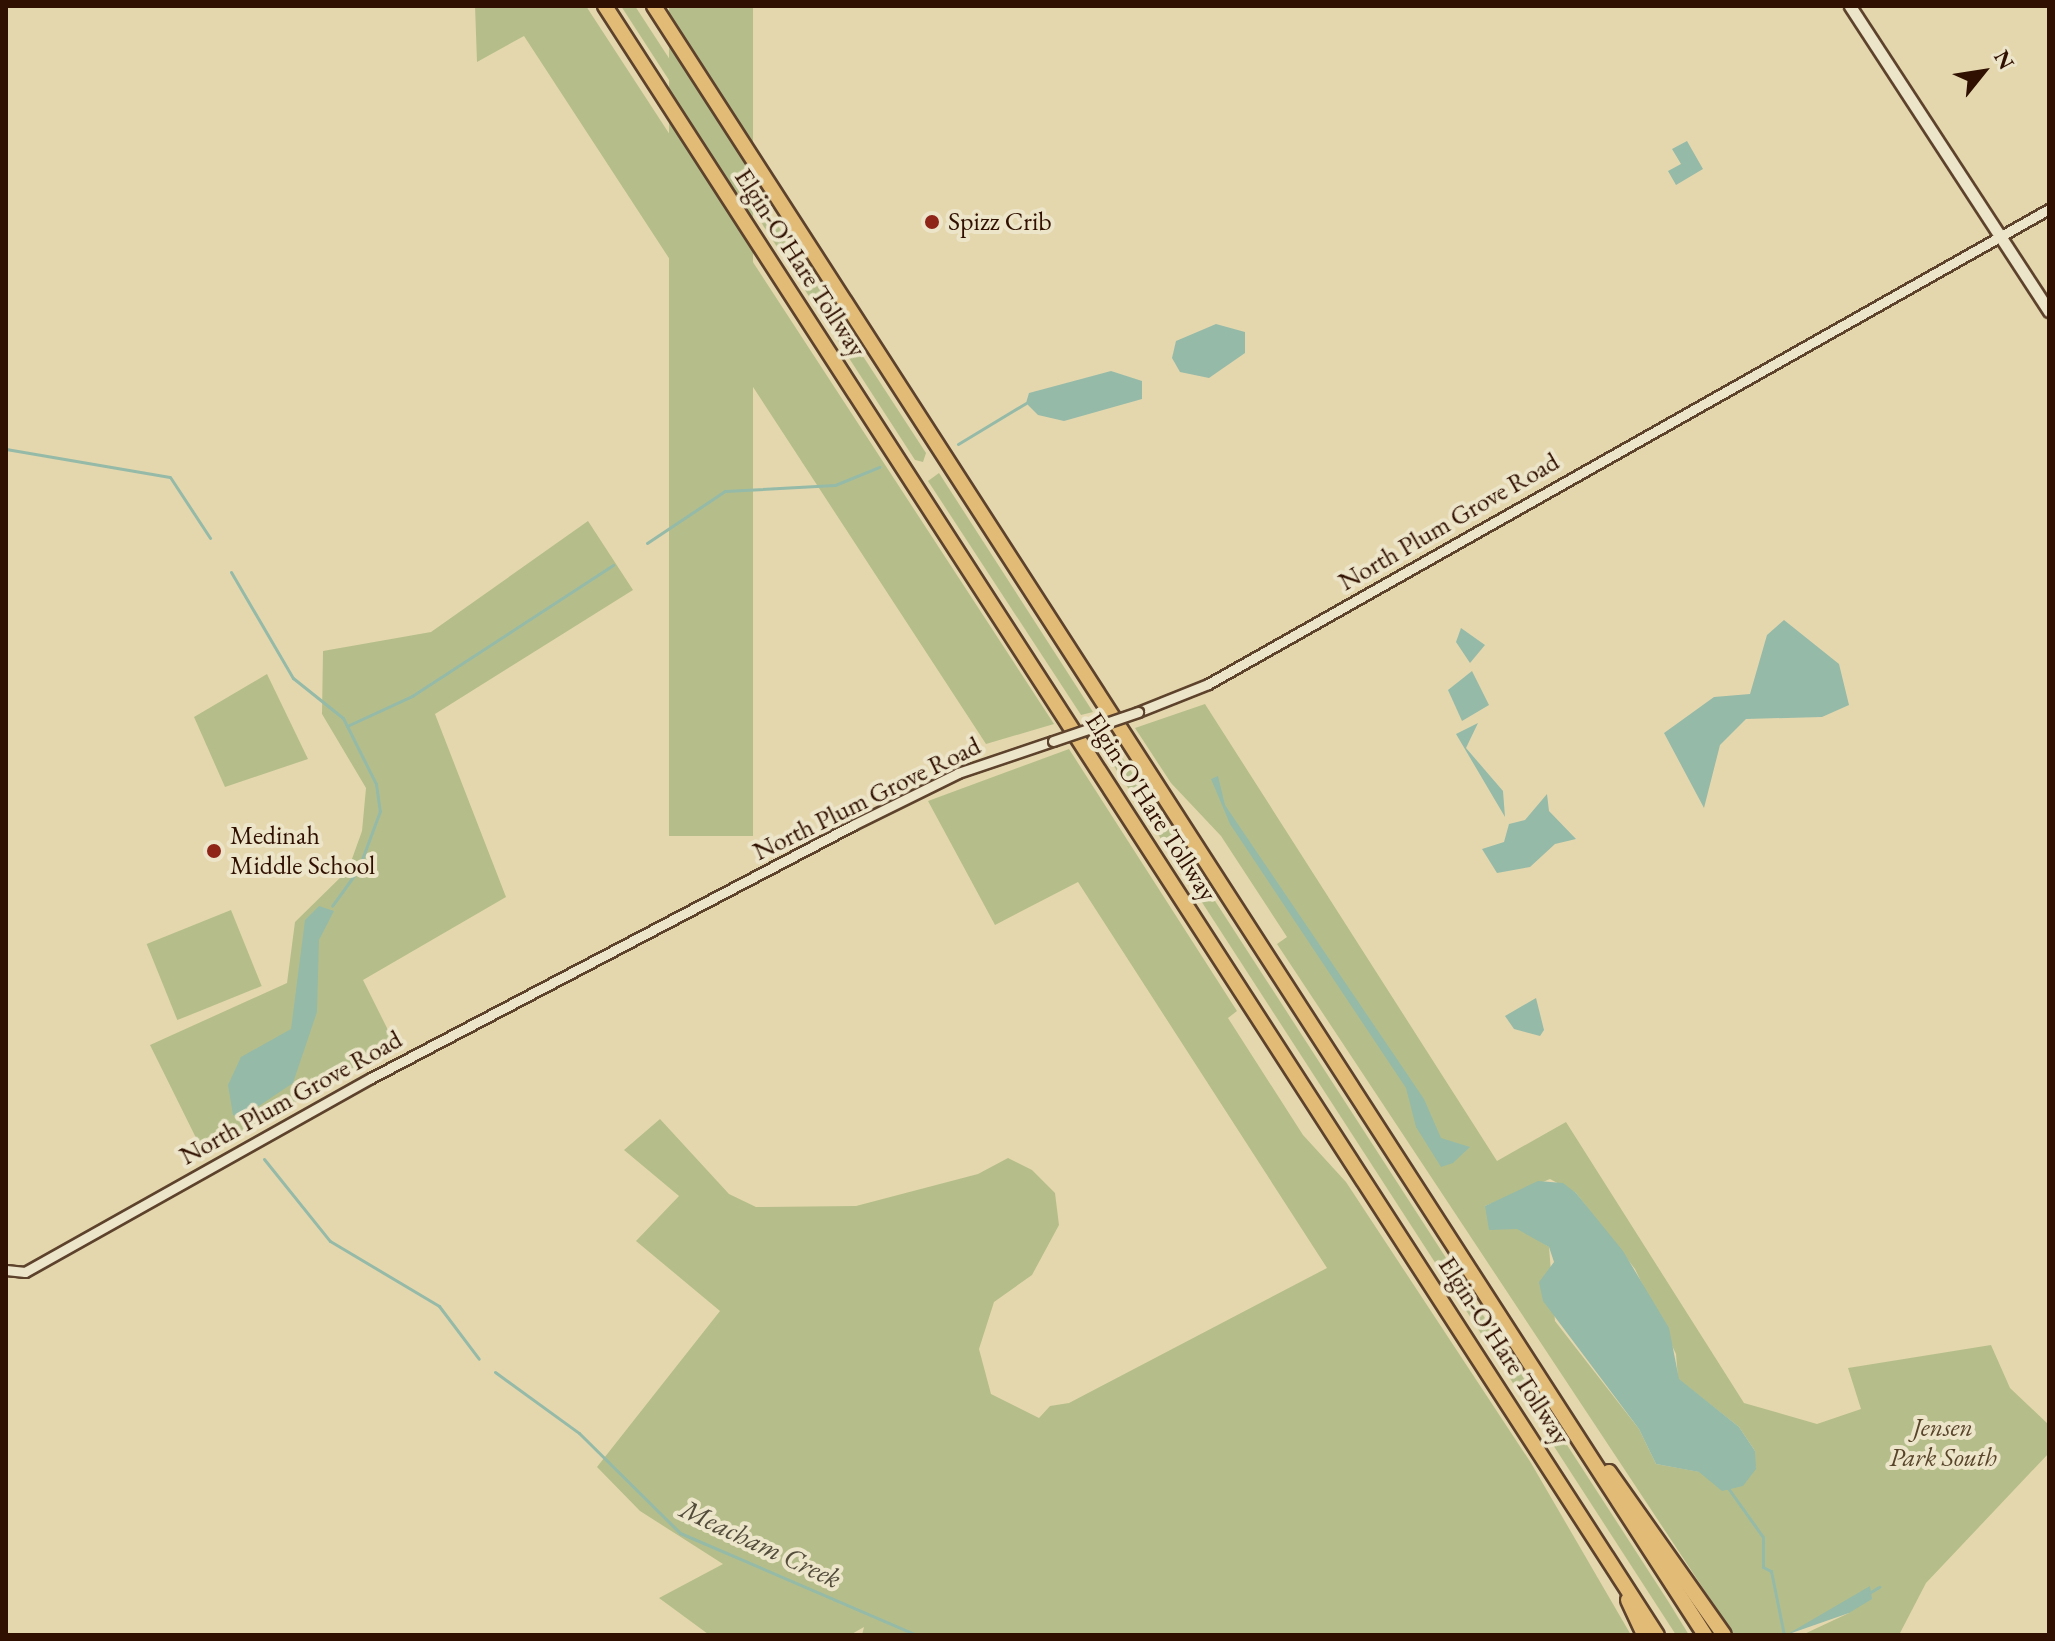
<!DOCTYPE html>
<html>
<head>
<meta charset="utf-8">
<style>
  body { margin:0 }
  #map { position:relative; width:2055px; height:1641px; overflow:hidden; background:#e4d7ae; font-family:"EB Garamond",serif }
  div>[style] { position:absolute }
  .green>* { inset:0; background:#b5be8a; transform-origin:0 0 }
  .water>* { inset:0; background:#95baa8 }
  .stream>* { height:3px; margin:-1.5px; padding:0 1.5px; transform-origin:1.5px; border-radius:1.5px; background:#95baa8 }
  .roads { filter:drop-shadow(2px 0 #5d422c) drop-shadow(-2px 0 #5d422c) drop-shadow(0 2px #5d422c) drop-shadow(0 -2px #5d422c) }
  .tertiary>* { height:9px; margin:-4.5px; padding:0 4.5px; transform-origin:4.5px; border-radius:4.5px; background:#ede5ca }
  .secondary>* { height:11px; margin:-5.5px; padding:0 5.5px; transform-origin:5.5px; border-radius:5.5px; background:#ede5ca }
  .motorway>* { height:14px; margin:-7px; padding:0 7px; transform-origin:7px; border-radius:7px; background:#e2bc77 }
  .bridges { filter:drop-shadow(2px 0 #5d422c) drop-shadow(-2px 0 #5d422c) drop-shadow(0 2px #5d422c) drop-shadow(0 -2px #5d422c) }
  .tertiary-bridge>* { height:9px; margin:-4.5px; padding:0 4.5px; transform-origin:4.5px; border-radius:4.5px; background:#ede5ca }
  .dots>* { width:22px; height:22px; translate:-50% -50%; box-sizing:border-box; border:4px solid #ede5ca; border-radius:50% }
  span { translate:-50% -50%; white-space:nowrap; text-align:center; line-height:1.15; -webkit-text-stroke:8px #ede5ca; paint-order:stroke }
  .poi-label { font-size:26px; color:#301000 }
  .left { translate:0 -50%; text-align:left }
  .street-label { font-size:26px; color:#301000 }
  .park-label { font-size:26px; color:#584429; font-style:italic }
  .water-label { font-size:28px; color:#534c3b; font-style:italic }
  .frame { position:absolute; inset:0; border:8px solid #301000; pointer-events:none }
  .north { position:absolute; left:1943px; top:32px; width:80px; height:80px; -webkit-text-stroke:6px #ede5ca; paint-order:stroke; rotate:60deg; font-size:22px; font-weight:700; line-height:32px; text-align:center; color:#301000 }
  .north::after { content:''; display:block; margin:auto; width:28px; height:36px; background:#301000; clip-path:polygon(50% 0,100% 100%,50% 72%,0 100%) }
</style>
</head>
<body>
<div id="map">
  <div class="green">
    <div style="clip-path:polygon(475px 6px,586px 6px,1054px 724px,986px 744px,524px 36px,477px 62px)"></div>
    <div style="clip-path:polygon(621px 6px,635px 6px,926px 453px,923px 462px,915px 460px)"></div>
    <div style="left:669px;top:6px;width:84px;height:830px"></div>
    <div style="clip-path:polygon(939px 473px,1093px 712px,1081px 715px,928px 481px)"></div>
    <div style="clip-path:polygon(588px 521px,633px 590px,435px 714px,506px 897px,363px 980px,397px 1048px,203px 1152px,150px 1045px,287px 983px,295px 922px,348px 870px,362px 831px,366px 788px,322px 714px,323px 651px,431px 632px)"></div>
    <div style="clip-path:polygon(267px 674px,308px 759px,225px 787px,194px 717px)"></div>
    <div style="clip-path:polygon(evenodd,1205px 704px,1497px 1161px,1566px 1122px,1744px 1403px,1817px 1424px,1861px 1409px,1848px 1368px,1991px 1345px,2010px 1388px,2049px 1425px,2049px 1453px,1926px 1583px,1899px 1635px,1802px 1635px,1849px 1613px,1839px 1609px,1786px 1635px,1734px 1635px,1277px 944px,1287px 937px,1221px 836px,1171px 783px,1135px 728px,1205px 704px,1550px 1179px,1576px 1193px,1635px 1269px,1676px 1354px,1678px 1379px,1739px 1427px,1755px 1451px,1728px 1488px,1700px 1472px,1656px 1464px,1639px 1429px,1555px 1321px,1549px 1247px,1485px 1206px,1550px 1179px)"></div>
    <div style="clip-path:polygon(1109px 737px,1668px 1601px,1689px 1635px,1676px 1635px,1097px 740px)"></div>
    <div style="clip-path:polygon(1069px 749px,1237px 1011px,1228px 1018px,1303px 1135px,1346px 1182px,1531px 1463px,1631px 1635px,862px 1635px,864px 1627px,850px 1635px,708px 1634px,659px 1598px,723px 1564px,640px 1511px,597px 1467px,720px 1311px,636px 1241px,679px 1196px,624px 1150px,660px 1119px,729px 1194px,756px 1207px,856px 1206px,978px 1174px,1008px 1158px,1032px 1170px,1055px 1193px,1059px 1225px,1032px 1275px,994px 1302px,979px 1349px,991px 1394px,1039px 1418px,1050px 1406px,1069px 1403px,1327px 1268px,1078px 882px,995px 925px,928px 801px)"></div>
    <div style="left:231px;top:910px;width:82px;height:91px;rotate:68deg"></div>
  </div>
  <div class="water">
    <div style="clip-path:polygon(1687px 141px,1703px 169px,1676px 185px,1668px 171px,1681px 164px,1672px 149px)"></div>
    <div style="clip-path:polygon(1216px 324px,1245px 332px,1245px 353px,1209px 378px,1180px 372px,1172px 358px,1176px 341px)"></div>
    <div style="clip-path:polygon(1111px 371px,1142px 381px,1142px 399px,1064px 421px,1038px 415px,1026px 403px,1029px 393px)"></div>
    <div style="clip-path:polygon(1784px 620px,1839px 664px,1849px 705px,1822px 717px,1746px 719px,1720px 745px,1704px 808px,1664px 733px,1714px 697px,1750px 694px,1767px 635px)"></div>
    <div style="clip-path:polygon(1461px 628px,1485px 645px,1470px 663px,1456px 642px)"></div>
    <div style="clip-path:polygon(1472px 671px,1489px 705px,1462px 721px,1448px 690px)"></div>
    <div style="clip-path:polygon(1478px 723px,1466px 748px,1503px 791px,1505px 817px,1456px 734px)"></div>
    <div style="clip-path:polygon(1218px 776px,1225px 805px,1424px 1099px,1441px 1138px,1470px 1147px,1453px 1163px,1441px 1167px,1416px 1127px,1406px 1088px,1230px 824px,1211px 779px)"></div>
    <div style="clip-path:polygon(1547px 794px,1549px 811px,1576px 839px,1555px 844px,1530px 867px,1497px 873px,1482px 849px,1504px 842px,1509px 824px,1525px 820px)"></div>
    <div style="clip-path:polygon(319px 906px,334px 911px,319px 940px,317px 1012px,293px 1083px,241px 1118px,233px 1115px,228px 1085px,241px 1057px,291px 1029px,305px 920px)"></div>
    <div style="clip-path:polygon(1536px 998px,1544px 1030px,1540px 1036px,1514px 1029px,1505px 1016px)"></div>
    <div style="clip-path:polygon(1538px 1181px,1563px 1183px,1576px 1193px,1623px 1251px,1669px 1328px,1679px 1379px,1739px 1427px,1755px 1451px,1756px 1469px,1743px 1486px,1722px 1491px,1699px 1472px,1656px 1464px,1639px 1429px,1543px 1301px,1539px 1282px,1554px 1262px,1549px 1247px,1517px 1229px,1489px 1230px,1485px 1206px)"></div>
    <div style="clip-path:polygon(1870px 1586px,1872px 1599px,1849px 1613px,1786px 1635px)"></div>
  </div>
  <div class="stream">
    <div style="left:958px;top:444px;width:79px;rotate:-31.1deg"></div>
    <div style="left:6px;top:449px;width:166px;rotate:9.7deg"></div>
    <div style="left:170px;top:477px;width:73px;rotate:56.7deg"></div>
    <div style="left:647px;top:543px;width:94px;rotate:-33.7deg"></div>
    <div style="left:725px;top:491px;width:110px;rotate:-3.1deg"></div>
    <div style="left:835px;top:485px;width:48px;rotate:-22.2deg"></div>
    <div style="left:231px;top:572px;width:123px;rotate:59.7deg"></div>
    <div style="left:293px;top:678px;width:64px;rotate:38.7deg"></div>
    <div style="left:343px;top:718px;width:74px;rotate:63.4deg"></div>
    <div style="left:376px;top:784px;width:27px;rotate:82deg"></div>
    <div style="left:380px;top:811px;width:63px;rotate:110.4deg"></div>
    <div style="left:358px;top:870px;width:44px;rotate:125.8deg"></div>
    <div style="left:347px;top:726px;width:72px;rotate:-24.8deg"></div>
    <div style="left:412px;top:696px;width:240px;rotate:-33.1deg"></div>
    <div style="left:241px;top:1118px;width:8px;rotate:40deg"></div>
    <div style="left:264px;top:1159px;width:105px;rotate:51.2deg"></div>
    <div style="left:330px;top:1241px;width:127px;rotate:30.8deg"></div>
    <div style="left:439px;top:1306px;width:66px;rotate:53deg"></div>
    <div style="left:495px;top:1372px;width:104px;rotate:36deg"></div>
    <div style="left:579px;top:1433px;width:142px;rotate:44.7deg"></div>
    <div style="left:680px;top:1533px;width:258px;rotate:23.3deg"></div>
    <div style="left:1728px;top:1488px;width:60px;rotate:54.5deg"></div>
    <div style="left:1763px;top:1537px;width:30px;rotate:90deg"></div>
    <div style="left:1763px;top:1567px;width:9px;rotate:27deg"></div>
    <div style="left:1771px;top:1571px;width:65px;rotate:78.5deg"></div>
    <div style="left:1869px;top:1593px;width:12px;rotate:-31deg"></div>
  </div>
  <div class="roads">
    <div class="tertiary">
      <div style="left:1138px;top:712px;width:75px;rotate:-21.8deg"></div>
      <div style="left:1208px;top:684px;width:966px;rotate:-29.46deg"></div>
      <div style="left:6px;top:1270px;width:19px;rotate:6deg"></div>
      <div style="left:25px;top:1272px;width:397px;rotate:-29.3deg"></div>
      <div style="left:371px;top:1078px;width:544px;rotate:-27.69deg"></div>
      <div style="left:853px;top:825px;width:117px;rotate:-26.3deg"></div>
      <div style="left:958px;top:773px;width:100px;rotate:-18.6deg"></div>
    </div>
    <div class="secondary">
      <div style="left:1850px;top:6px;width:364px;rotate:56.9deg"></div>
    </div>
    <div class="motorway">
      <div style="left:605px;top:6px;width:1939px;rotate:57.15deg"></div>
      <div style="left:654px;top:6px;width:1939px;rotate:57.17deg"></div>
      <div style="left:1609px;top:1472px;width:199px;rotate:54.8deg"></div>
      <div style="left:1628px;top:1600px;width:38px;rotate:65deg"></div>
    </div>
  </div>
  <div class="bridges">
    <div class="tertiary-bridge">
      <div style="left:1053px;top:741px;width:90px;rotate:-18.8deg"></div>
    </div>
  </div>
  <div class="dots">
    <div style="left:932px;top:222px;background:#8f2418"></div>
    <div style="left:214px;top:851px;background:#8f2418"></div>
  </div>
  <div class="poi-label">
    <span class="left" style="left:948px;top:222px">Spizz Crib</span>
    <span class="left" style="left:230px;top:851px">Medinah<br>Middle School</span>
  </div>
  <div class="street-label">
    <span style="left:800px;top:263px;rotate:57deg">Elgin-O'Hare Tollway</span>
    <span style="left:1449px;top:522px;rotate:-30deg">North Plum Grove Road</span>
    <span style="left:867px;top:799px;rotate:-26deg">North Plum Grove Road</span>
    <span style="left:1151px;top:807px;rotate:57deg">Elgin-O'Hare Tollway</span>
    <span style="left:291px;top:1098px;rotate:-29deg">North Plum Grove Road</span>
    <span style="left:1504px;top:1351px;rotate:57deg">Elgin-O'Hare Tollway</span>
  </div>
  <div class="park-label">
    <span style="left:1943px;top:1443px">Jensen<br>Park South</span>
  </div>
  <div class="water-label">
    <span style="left:761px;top:1543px;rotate:25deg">Meacham Creek</span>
  </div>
  <div class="frame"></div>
  <div class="north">N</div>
</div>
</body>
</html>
